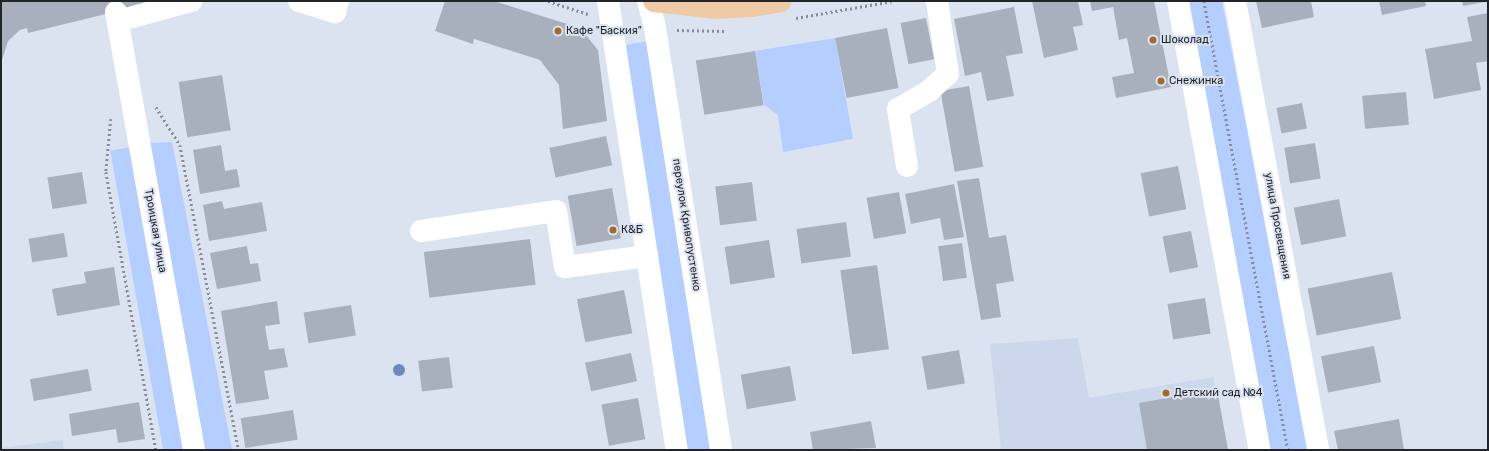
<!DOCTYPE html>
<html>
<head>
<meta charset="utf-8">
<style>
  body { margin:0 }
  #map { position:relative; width:1489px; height:451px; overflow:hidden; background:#dbe3f1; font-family:Rubik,sans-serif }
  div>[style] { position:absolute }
  .built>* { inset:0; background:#ccd7eb }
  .green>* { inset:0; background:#b4ceff; transform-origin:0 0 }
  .building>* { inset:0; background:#a9b0bd; transform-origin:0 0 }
  .path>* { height:2.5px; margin-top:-1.25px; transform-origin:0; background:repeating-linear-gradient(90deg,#888e98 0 2px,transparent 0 5px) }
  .minor>* { height:22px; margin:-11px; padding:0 11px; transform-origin:11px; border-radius:11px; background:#fff }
  .major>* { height:22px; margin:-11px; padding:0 11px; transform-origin:11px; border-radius:11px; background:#eecaa7 }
  .trees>* { width:12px; height:12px; margin:-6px; border-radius:50%; background:#7088bf }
  .dots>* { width:11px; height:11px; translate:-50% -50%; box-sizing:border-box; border:2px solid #dbe3f1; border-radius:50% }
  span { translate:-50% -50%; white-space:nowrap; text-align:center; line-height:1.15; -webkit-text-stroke:4px #dbe3f1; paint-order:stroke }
  .poi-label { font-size:11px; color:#212429 }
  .left { translate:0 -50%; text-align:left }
  .street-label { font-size:11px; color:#212429 }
  .frame { position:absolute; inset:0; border:2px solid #212429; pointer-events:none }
</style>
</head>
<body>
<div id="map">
  <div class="built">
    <div style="clip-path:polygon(1078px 338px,1089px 398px,1213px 377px,1228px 450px,1001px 450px,990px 344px)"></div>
    <div style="clip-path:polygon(63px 440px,64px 450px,1px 450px,1px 448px)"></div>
  </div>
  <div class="green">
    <div style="clip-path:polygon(1185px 1px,1222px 1px,1309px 450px,1265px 450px)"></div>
    <div style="clip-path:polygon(835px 38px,853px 139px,783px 152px,778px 115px,764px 105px,755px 51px)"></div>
    <div style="left:650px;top:41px;width:414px;height:29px;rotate:81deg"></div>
    <div style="clip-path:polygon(172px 142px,232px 450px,205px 450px,149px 143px)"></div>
    <div style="left:131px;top:147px;width:308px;height:21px;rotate:80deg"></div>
  </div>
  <div class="building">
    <div style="clip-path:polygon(1px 1px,159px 1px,28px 33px,27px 28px,20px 30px,8px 41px,1px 63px)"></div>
    <div style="clip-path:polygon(445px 1px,494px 1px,580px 28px,598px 50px,607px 121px,563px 129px,559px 85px,540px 60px,474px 39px,473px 44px,435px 31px)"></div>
    <div style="clip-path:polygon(1032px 1px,1078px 1px,1083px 25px,1073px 27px,1078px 50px,1044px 58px)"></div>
    <div style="clip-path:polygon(1090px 1px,1154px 1px,1171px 87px,1116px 98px,1112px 77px,1134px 73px,1127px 38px,1119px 40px,1113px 7px,1092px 11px)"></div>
    <div style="clip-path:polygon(1256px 1px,1311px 1px,1314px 17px,1262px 28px)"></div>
    <div style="clip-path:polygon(1379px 1px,1425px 1px,1426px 6px,1382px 15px)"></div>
    <div style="clip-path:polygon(1462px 1px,1485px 1px,1485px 2px,1463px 6px)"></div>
    <div style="clip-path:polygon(1014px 7px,1023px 53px,1006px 56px,1014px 96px,987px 101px,981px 72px,965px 76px,954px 19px)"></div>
    <div style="clip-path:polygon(1488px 13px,1488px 61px,1476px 63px,1481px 90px,1434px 99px,1425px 49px,1472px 41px,1467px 17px)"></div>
    <div style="left:926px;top:18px;width:42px;height:26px;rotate:79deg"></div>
    <div style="left:887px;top:28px;width:61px;height:53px;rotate:79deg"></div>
    <div style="left:755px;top:51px;width:55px;height:60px;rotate:81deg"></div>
    <div style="left:222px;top:75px;width:56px;height:44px;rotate:81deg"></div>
    <div style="left:969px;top:86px;width:82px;height:29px;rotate:80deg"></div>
    <div style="left:1406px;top:92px;width:33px;height:44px;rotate:85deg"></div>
    <div style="left:1302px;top:103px;width:26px;height:26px;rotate:79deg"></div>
    <div style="left:606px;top:136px;width:30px;height:58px;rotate:78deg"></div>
    <div style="left:1315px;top:143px;width:36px;height:31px;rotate:81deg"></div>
    <div style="clip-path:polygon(221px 145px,225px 171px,237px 169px,240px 187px,200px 194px,193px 150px)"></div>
    <div style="left:1178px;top:166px;width:44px;height:38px;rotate:79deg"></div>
    <div style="left:82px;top:172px;width:32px;height:35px;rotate:81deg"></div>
    <div style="clip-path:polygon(979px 178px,989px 238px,1006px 235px,1014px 281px,996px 284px,1001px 317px,981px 320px,957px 181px)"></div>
    <div style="left:752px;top:182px;width:39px;height:37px;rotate:83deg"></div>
    <div style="clip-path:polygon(954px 184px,964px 237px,944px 240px,940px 218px,911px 224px,905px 194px)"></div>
    <div style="left:612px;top:188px;width:51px;height:45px;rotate:80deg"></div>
    <div style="left:899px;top:192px;width:42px;height:33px;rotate:80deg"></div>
    <div style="left:1339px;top:199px;width:38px;height:46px;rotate:79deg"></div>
    <div style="clip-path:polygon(222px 201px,224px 209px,262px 202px,267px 231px,209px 241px,203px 205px)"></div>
    <div style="left:846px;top:222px;width:35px;height:50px;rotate:82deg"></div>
    <div style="left:1191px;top:231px;width:37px;height:29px;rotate:79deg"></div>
    <div style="left:64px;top:233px;width:24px;height:36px;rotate:81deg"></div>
    <div style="left:530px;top:239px;width:46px;height:107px;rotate:83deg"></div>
    <div style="left:769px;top:240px;width:38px;height:45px;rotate:81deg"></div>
    <div style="left:962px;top:243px;width:35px;height:24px;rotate:82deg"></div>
    <div style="clip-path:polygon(247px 246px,250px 264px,258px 263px,261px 281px,217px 289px,210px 253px)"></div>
    <div style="left:877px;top:265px;width:85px;height:37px;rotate:82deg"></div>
    <div style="clip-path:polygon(114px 267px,120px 305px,57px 316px,52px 289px,86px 283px,84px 272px)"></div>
    <div style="left:1392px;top:272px;width:48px;height:86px;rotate:79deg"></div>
    <div style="left:624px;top:290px;width:44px;height:48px;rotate:79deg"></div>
    <div style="left:1205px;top:298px;width:36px;height:38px;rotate:81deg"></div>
    <div style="clip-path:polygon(277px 301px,280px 324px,265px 326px,269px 350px,284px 348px,288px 367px,264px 371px,269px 399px,236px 404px,221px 311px)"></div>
    <div style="left:351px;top:305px;width:31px;height:48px;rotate:81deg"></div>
    <div style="left:1374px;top:346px;width:37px;height:54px;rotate:79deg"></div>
    <div style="left:959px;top:350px;width:34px;height:38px;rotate:80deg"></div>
    <div style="left:631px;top:353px;width:29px;height:47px;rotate:78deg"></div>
    <div style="left:449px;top:357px;width:31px;height:31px;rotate:83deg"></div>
    <div style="left:790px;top:366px;width:35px;height:50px;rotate:80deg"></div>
    <div style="left:88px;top:369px;width:22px;height:59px;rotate:80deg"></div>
    <div style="clip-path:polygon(1217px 389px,1228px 450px,1147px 450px,1139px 403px)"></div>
    <div style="left:638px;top:398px;width:42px;height:37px;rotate:80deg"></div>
    <div style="clip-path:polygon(139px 402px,145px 439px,118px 443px,116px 429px,72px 436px,69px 414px)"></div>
    <div style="left:293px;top:410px;width:30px;height:53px;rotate:81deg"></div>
    <div style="clip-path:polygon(1399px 419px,1404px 450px,1338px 450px,1334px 431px)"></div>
    <div style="clip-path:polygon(871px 421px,876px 448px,813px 450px,810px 432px)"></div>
  </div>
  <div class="path">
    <div style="left:548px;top:1px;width:42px;rotate:18deg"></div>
    <div style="left:1204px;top:1px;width:457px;rotate:79.4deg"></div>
    <div style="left:796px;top:18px;width:97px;rotate:-10deg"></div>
    <div style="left:677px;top:30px;width:49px;rotate:1.2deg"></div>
    <div style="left:156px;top:107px;width:45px;rotate:57.7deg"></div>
    <div style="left:180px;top:145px;width:311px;rotate:79.1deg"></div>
    <div style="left:111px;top:119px;width:53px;rotate:95.4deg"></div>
    <div style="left:106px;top:172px;width:282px;rotate:79.8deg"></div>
  </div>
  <div class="minor">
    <div style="left:299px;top:1px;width:38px;rotate:17deg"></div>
    <div style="left:335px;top:12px;width:11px;rotate:-75deg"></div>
    <div style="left:608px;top:1px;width:454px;rotate:81.3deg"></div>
    <div style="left:648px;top:1px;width:28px;rotate:75deg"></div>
    <div style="left:655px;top:28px;width:427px;rotate:81.1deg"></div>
    <div style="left:1178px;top:1px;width:456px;rotate:79.7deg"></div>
    <div style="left:1235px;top:1px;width:457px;rotate:79.5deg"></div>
    <div style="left:116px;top:12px;width:445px;rotate:79.9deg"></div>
    <div style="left:118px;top:21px;width:76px;rotate:-15.3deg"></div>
    <div style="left:907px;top:166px;width:58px;rotate:-99deg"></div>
    <div style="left:898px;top:109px;width:36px;rotate:-30deg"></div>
    <div style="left:929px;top:91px;width:25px;rotate:-42deg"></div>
    <div style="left:948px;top:74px;width:74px;rotate:-98.6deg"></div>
    <div style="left:421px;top:231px;width:136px;rotate:-8.4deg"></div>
    <div style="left:556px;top:211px;width:57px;rotate:80.9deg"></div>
    <div style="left:565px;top:267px;width:83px;rotate:-7.6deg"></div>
  </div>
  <div class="major">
    <div style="left:654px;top:1px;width:61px;rotate:6.5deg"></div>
    <div style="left:715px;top:8px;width:38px;rotate:-3deg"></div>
    <div style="left:753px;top:6px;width:28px;rotate:-10deg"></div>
  </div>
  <div class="trees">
    <div style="left:399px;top:370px"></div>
  </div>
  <div class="dots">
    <div style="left:558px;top:31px;background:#a36a29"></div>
    <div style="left:1153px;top:40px;background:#a36a29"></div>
    <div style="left:1161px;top:81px;background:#a36a29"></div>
    <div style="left:613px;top:230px;background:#a36a29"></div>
    <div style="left:1166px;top:393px;background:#a36a29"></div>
  </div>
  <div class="poi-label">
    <span class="left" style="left:566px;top:31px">Кафе "Баския"</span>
    <span class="left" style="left:1161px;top:40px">Шоколад</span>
    <span class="left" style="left:1169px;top:81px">Снежинка</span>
    <span class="left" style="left:621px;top:230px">К&amp;Б</span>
    <span class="left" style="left:1174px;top:393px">Детский сад №4</span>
  </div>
  <div class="street-label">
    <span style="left:686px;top:225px;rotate:81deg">переулок Кривопустенко</span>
    <span style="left:1277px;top:226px;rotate:80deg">улица Просвещения</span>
    <span style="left:155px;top:231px;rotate:80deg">Троицкая улица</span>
  </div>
  <div class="frame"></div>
</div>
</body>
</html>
